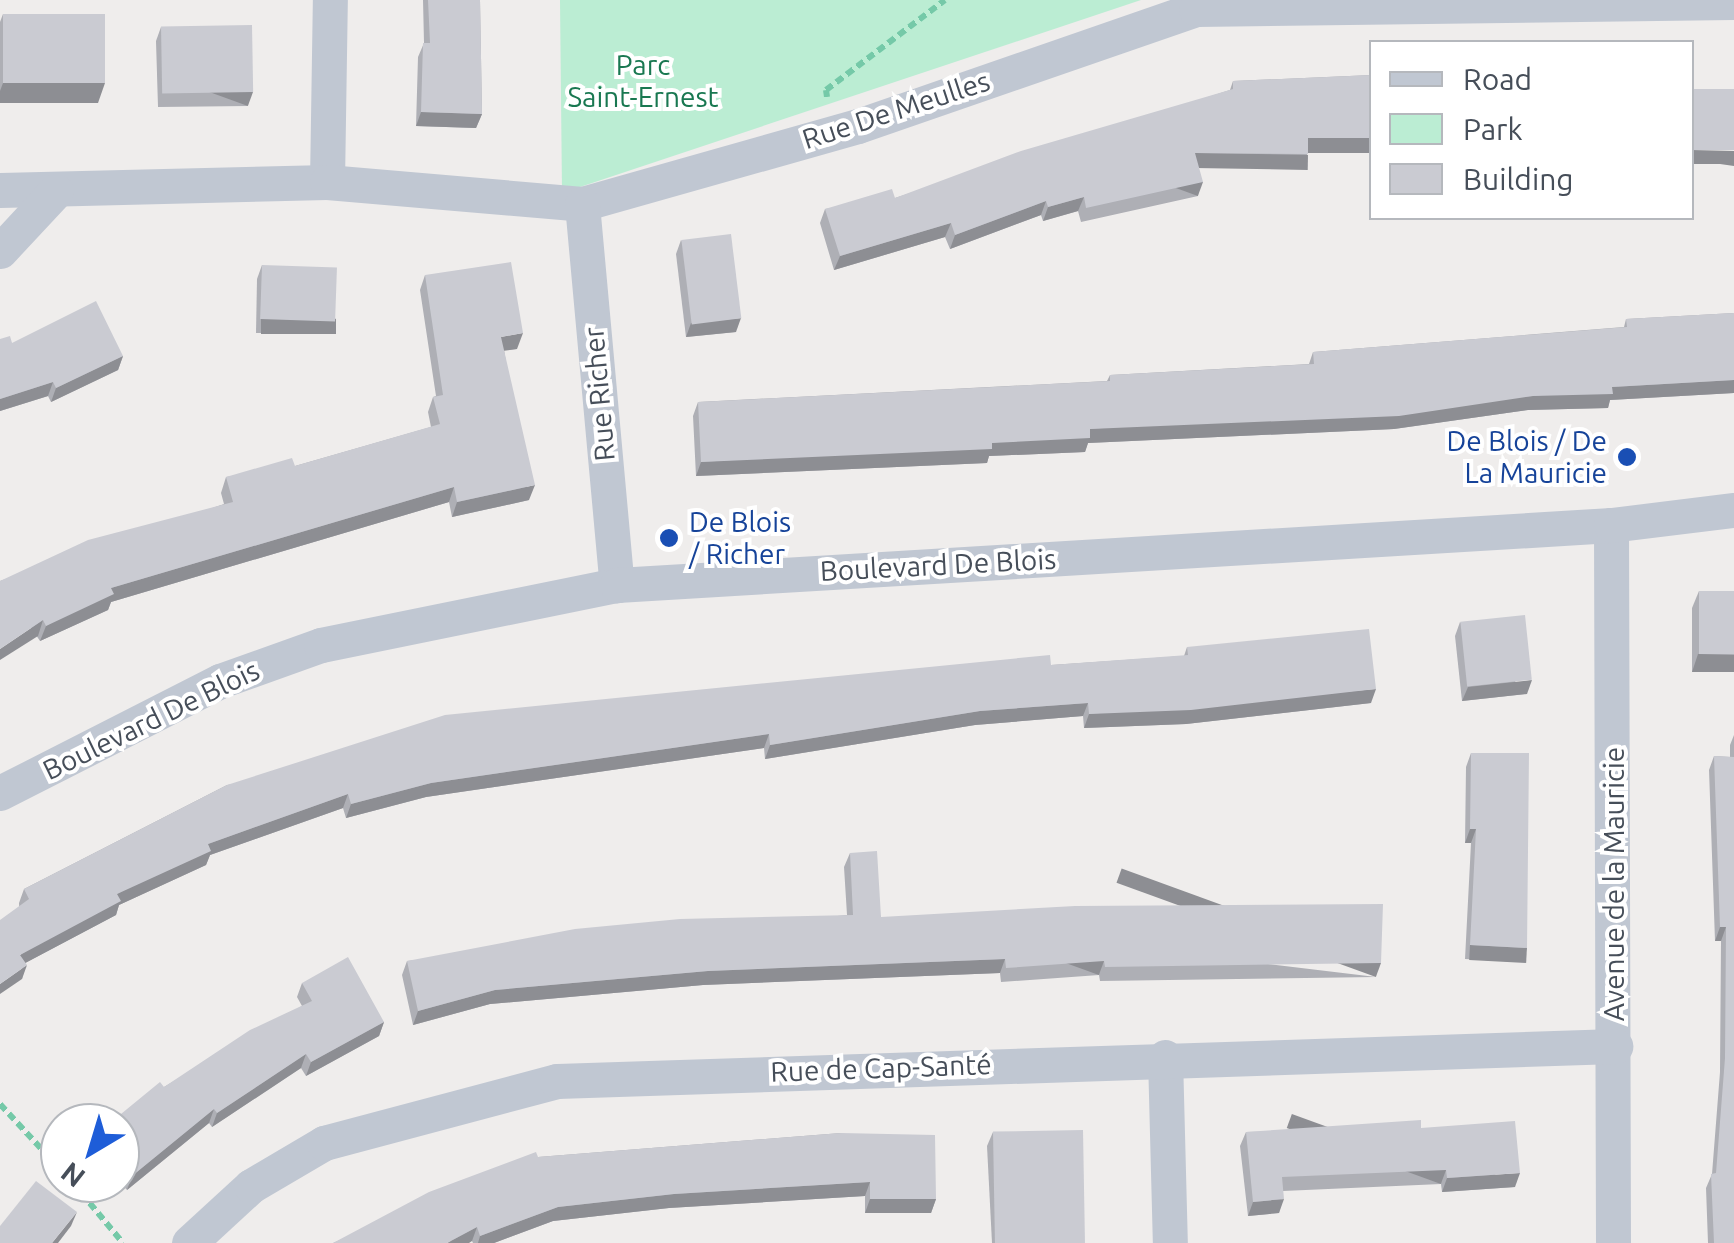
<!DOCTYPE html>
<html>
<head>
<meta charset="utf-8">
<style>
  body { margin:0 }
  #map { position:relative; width:1734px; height:1243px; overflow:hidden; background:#efedec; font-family:Ubuntu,sans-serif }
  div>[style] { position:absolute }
  .green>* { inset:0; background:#bbedd3 }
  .path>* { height:6px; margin-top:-3px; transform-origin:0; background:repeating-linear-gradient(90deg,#75c9a8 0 8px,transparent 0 13px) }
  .minor>* { height:35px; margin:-17.5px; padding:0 17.5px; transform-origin:17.5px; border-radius:17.5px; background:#c0c7d2 }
  .wall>* { inset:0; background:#aeafb5 }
  .shaded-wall>* { inset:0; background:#8d8e93; transform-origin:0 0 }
  .building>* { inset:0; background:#cacbd2; transform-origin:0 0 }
  .dots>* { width:28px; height:28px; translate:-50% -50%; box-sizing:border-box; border:5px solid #fff; border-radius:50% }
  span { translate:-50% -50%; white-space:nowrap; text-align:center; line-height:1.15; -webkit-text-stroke:8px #fff; paint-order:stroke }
  .park-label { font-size:28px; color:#197851 }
  .street-label { font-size:28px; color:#464e59 }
  .transit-label { font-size:28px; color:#164399 }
  .right { translate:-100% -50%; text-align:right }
  .left { translate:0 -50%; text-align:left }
  .legend { position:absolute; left:1369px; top:40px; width:325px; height:180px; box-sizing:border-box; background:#fff; border:2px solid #b5b8bd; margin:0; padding:12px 18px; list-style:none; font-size:30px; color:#464e59 }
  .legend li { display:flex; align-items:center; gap:20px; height:50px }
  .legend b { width:50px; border:2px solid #b5b8bd }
  .north { position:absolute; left:40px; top:1103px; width:100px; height:100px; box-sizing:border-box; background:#fff; border:2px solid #b5b8bd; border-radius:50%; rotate:218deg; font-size:28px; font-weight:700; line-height:40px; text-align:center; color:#464e59 }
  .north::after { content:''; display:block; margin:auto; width:35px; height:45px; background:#1e5dd8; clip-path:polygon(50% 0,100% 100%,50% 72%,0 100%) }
</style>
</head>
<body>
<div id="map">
  <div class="green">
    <div style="clip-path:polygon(560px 0,1141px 0,562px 193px)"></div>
  </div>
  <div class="path">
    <div style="left:827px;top:97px;width:7px;rotate:-98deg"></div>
    <div style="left:826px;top:90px;width:149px;rotate:-37.1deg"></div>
    <div style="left:0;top:1104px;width:88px;rotate:47.3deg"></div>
    <div style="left:73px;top:1183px;width:78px;rotate:50.2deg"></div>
  </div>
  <div class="minor">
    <div style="left:327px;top:182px;width:182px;rotate:-89.1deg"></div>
    <div style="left:0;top:190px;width:327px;rotate:-1.4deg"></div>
    <div style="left:327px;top:182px;width:256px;rotate:4.9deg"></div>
    <div style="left:582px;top:204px;width:287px;rotate:-15.8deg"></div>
    <div style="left:858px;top:126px;width:358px;rotate:-19.1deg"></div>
    <div style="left:1196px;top:9px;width:538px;rotate:-0.75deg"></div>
    <div style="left:582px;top:204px;width:383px;rotate:84.8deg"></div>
    <div style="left:0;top:251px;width:82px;rotate:-47deg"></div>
    <div style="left:1611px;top:525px;width:718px;rotate:89.84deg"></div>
    <div style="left:0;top:793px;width:247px;rotate:-27deg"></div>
    <div style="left:220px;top:681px;width:107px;rotate:-19.6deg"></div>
    <div style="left:321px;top:645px;width:302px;rotate:-11.5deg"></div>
    <div style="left:617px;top:585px;width:996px;rotate:-3.45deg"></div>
    <div style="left:1611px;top:525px;width:124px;rotate:-7deg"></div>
    <div style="left:1165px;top:1057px;width:186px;rotate:88.5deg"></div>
    <div style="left:189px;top:1243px;width:84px;rotate:-42.6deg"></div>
    <div style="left:251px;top:1186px;width:85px;rotate:-30.5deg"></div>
    <div style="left:324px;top:1143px;width:241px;rotate:-14.9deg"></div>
    <div style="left:557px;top:1081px;width:1059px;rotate:-1.89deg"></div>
  </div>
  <div class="wall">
    <div style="clip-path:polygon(423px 0,480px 0,482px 114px,476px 128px,416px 126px,418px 57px,424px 43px)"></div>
    <div style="clip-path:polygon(3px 14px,98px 103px,0 103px,0 22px)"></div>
    <div style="clip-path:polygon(161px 27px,248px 106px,158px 107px,156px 41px)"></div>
    <div style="clip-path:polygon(1372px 75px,1372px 151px,1308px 152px,1303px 168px,1199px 167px,1198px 196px,1081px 222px,1078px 211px,1043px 221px,1041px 215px,950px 249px,945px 237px,834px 270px,820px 223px,825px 209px,895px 198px,1230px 90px,1233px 81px)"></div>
    <div style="clip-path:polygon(681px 240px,736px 332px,686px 337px,676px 254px)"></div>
    <div style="clip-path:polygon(262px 265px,336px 319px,331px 333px,256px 333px,257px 279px)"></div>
    <div style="clip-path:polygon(425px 275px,517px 349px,504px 350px,529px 500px,452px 517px,449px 502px,111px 602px,108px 610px,40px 641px,0 581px,224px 504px,221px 493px,226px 477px,295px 466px,431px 427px,428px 412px,433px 397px,436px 396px,420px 290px)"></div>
    <div style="clip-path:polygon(1734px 313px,1734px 393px,1610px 400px,1608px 408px,1528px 410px,1394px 429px,1088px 443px,1085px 452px,989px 456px,987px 463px,696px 476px,693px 416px,698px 402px,1107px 381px,1110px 375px,1309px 364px,1313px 352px,1624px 327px,1626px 319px)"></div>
    <div style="clip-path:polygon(0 339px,12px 343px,123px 356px,118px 370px,51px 402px,48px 396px,0 411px)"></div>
    <div style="clip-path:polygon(1699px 591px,1734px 591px,1734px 672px,1692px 672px,1692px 608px)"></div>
    <div style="clip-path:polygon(1460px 622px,1527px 694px,1462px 701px,1455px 636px)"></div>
    <div style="clip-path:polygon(1187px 647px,1371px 703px,1186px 724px,1084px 728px,1083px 716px,975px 725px,765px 759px,764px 748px,426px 797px,346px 818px,343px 808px,210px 855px,206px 865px,119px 905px,116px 915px,25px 963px,22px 979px,19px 903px,24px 889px,227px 785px,1051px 665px,1184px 656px)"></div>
    <div style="clip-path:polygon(1734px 735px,1734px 1243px,1708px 1243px,1706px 1188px,1712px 1174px,1720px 1072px,1721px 941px,1715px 941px,1709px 770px,1714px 756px,1730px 757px,1730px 745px)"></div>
    <div style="clip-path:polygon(1471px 753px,1527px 948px,1522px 962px,1465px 959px,1471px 843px,1465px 843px,1466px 767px)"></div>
    <div style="clip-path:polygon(850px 853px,881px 917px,1376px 977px,1100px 981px,1099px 975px,1001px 982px,1000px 973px,703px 985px,490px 1004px,413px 1025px,402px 975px,407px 961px,847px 915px,844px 867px)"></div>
    <div style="clip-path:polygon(302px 983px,384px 1022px,379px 1036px,306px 1076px,301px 1068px,212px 1127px,209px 1123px,127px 1190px,120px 1182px,120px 1123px,164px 1087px,302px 1006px,297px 997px)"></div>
    <div style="clip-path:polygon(1421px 1128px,1515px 1187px,1442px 1192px,1441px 1184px,1283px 1191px,1279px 1213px,1248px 1216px,1240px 1146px,1246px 1132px)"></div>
    <div style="clip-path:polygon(993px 1132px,1084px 1243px,992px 1243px,987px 1146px)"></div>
    <div style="clip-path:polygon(841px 1133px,936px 1199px,931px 1213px,865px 1213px,865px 1196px,669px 1208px,553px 1221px,494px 1243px,473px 1243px,472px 1241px,333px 1243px,538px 1157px)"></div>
  </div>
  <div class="shaded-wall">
    <div style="clip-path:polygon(3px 83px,105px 83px,98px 103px,0 103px,0 91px)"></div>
    <div style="left:253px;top:92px;width:15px;height:90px;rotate:110deg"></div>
    <div style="clip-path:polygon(421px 112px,482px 114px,476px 128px,416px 126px)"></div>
    <div style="left:1308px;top:138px;width:64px;height:15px"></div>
    <div style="clip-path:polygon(1692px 150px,1734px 151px,1734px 166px,1720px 164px,1692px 164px)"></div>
    <div style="left:1195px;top:153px;width:113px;height:15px;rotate:1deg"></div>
    <div style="left:1203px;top:182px;width:15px;height:120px;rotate:110deg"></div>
    <div style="clip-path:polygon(1084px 197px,1078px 211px,1043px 221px,1048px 207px)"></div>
    <div style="clip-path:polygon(1046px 201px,1041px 215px,950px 249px,955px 235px)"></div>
    <div style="clip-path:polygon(951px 223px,945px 237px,834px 270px,840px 256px)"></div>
    <div style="clip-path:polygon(741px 318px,736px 332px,686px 337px,691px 323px)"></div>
    <div style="left:261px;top:319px;width:75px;height:15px"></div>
    <div style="clip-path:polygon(523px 333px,517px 349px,495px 352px,501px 337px)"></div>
    <div style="clip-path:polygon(123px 356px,118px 370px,51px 402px,56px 388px)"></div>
    <div style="clip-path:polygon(1734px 380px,1734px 393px,1610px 400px,1608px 408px,1528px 410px,1394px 429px,1088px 443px,1085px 452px,989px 456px,987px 463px,696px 476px,701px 462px,992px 443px,1090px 429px,1533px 396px,1612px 387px)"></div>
    <div style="clip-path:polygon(53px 382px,48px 396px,0 411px,0 399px)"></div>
    <div style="clip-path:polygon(535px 485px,529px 500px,452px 517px,457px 502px)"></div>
    <div style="clip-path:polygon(454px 487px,449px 502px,111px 602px,108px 610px,40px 641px,46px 626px,111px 588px)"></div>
    <div style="clip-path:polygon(43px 620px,38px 636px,0 660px,0 649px)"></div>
    <div style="clip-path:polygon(1698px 654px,1734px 655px,1734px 672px,1692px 672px)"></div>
    <div style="clip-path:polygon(1532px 680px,1527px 694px,1462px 701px,1468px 687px)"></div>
    <div style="clip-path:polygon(1376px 689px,1371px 703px,1186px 724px,1084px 728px,1089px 714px)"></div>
    <div style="clip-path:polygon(1088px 703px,1083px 716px,975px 725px,765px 759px,770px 745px,980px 711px)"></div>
    <div style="clip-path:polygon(769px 734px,764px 748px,426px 797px,346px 818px,351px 804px,431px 783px)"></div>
    <div style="clip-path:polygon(348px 794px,343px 808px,210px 855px,206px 865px,119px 905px,116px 915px,14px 969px,20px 955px,117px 894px,208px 844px)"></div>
    <div style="clip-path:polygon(1470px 829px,1476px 829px,1471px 843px,1465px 843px)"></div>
    <div style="clip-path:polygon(1720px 927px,1726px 927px,1721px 941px,1715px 941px)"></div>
    <div style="left:1470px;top:945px;width:57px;height:15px;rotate:3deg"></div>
    <div style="clip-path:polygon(1005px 959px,1000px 973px,703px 985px,490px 1004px,413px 1025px,418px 1011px,495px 990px,708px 971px)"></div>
    <div style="left:1104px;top:961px;width:15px;height:98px;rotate:110deg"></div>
    <div style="left:1381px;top:963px;width:15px;height:276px;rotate:110deg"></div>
    <div style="clip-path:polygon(27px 965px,22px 979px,0 994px,0 984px)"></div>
    <div style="clip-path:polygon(384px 1022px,379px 1036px,306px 1076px,311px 1062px)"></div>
    <div style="clip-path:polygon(306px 1054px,301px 1068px,212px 1127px,217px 1113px)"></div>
    <div style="clip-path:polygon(214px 1109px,209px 1123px,127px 1190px,132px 1176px)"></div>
    <div style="left:1446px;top:1170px;width:15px;height:164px;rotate:110deg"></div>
    <div style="clip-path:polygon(1520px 1173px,1515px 1187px,1442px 1192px,1447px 1178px)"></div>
    <div style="clip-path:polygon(870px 1182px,865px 1196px,669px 1208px,553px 1221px,494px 1243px,478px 1243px,480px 1236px,558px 1207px,674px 1194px)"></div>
    <div style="clip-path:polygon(870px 1199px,936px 1199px,931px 1213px,865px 1213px)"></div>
    <div style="clip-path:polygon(1284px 1199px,1279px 1213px,1248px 1216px,1253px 1202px)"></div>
    <div style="clip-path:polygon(77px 1212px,71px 1226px,58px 1243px,52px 1243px)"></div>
    <div style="clip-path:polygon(477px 1227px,472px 1241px,469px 1243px,447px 1243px)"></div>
  </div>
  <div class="building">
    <div style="clip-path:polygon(428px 0,480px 0,482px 114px,421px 112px,423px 43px,430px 43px)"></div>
    <div style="left:3px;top:14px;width:102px;height:69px"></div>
    <div style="left:252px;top:25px;width:67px;height:91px;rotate:89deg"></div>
    <div style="clip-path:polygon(1372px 75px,1372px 138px,1308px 138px,1308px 154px,1195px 153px,1203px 182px,1086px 208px,1084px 197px,1048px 207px,1046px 201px,955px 235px,951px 223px,840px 256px,825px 209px,892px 189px,895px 198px,1021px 151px,1233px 89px,1233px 81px)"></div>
    <div style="left:1692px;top:89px;width:42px;height:61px"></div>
    <div style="left:731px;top:234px;width:85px;height:50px;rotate:83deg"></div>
    <div style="clip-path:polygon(511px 262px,523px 333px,501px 337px,535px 485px,457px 502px,454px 487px,111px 588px,114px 594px,46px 626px,43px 620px,0 649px,0 581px,88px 540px,233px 502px,226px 477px,292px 458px,295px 466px,440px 424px,433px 397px,443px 395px,425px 275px)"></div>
    <div style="left:262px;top:265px;width:75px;height:54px;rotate:2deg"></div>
    <div style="clip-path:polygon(96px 301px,123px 356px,56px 388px,53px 382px,0 399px,0 339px,10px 336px,12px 343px)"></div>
    <div style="clip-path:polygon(1734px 313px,1734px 380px,1612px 387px,1613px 394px,1533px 396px,1399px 416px,1090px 429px,1090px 438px,992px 443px,992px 449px,701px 462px,698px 402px,1110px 381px,1110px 375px,1314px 364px,1313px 352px,1627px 327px,1626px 319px)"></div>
    <div style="left:1699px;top:591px;width:35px;height:63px"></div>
    <div style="left:1525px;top:615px;width:65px;height:65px;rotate:84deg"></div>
    <div style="clip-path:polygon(1369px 629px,1376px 689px,1191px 710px,1089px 714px,1088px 703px,980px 711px,770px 745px,769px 734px,431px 783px,351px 804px,348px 794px,208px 844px,211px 851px,117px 894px,121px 901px,20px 955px,27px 965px,0 984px,0 920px,29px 899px,24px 889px,227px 785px,445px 715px,1050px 655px,1051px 665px,1188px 655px,1187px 647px)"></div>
    <div style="clip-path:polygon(1471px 753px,1529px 753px,1527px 948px,1470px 945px,1476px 829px,1470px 829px)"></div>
    <div style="clip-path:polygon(1714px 756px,1734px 757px,1734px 1243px,1714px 1243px,1711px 1174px,1716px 1173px,1725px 1058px,1726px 927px,1720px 927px)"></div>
    <div style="clip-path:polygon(877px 851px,881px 917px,1075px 906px,1383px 904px,1381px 963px,1105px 967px,1104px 961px,1006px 968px,1005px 959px,708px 971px,495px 990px,418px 1011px,407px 961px,575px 929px,680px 919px,853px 915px,850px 853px)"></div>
    <div style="clip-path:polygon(348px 957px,384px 1022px,311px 1062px,306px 1054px,217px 1113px,214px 1109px,132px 1176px,120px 1162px,120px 1123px,110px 1123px,160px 1082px,164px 1087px,250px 1030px,312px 1001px,302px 983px)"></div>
    <div style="clip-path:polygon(1421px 1120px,1421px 1128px,1515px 1121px,1520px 1173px,1447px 1178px,1446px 1170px,1282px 1177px,1284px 1199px,1253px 1202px,1246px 1132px)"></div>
    <div style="left:1083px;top:1130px;width:113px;height:90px;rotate:89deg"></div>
    <div style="clip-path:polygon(841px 1133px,935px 1135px,936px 1199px,870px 1199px,870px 1182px,674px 1194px,558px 1207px,480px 1236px,477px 1227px,447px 1243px,333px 1243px,429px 1192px,536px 1152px,538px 1157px)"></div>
    <div style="clip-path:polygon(36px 1181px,77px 1212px,52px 1243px,0 1243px,0 1226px)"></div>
  </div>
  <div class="dots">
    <div style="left:1627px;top:457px;background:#1a4fb4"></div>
    <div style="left:669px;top:538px;background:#1a4fb4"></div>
  </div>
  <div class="park-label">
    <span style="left:643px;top:81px">Parc<br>Saint-Ernest</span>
  </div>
  <div class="street-label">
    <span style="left:896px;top:110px;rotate:-18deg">Rue De Meulles</span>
    <span style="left:599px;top:394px;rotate:-95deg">Rue Richer</span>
    <span style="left:938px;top:565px;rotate:-3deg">Boulevard De Blois</span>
    <span style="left:151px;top:720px;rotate:-26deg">Boulevard De Blois</span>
    <span style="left:1614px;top:884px;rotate:-90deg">Avenue de la Mauricie</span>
    <span style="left:881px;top:1068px;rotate:-2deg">Rue de Cap-Santé</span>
  </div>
  <div class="transit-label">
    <span class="right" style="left:1607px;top:457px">De Blois / De<br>La Mauricie</span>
    <span class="left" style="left:689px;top:538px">De Blois<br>/ Richer</span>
  </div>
  <ul class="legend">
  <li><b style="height:12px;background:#c0c7d2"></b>Road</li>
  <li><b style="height:28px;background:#bbedd3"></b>Park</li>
  <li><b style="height:28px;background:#cacbd2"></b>Building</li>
  </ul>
  <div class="north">N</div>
</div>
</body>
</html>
